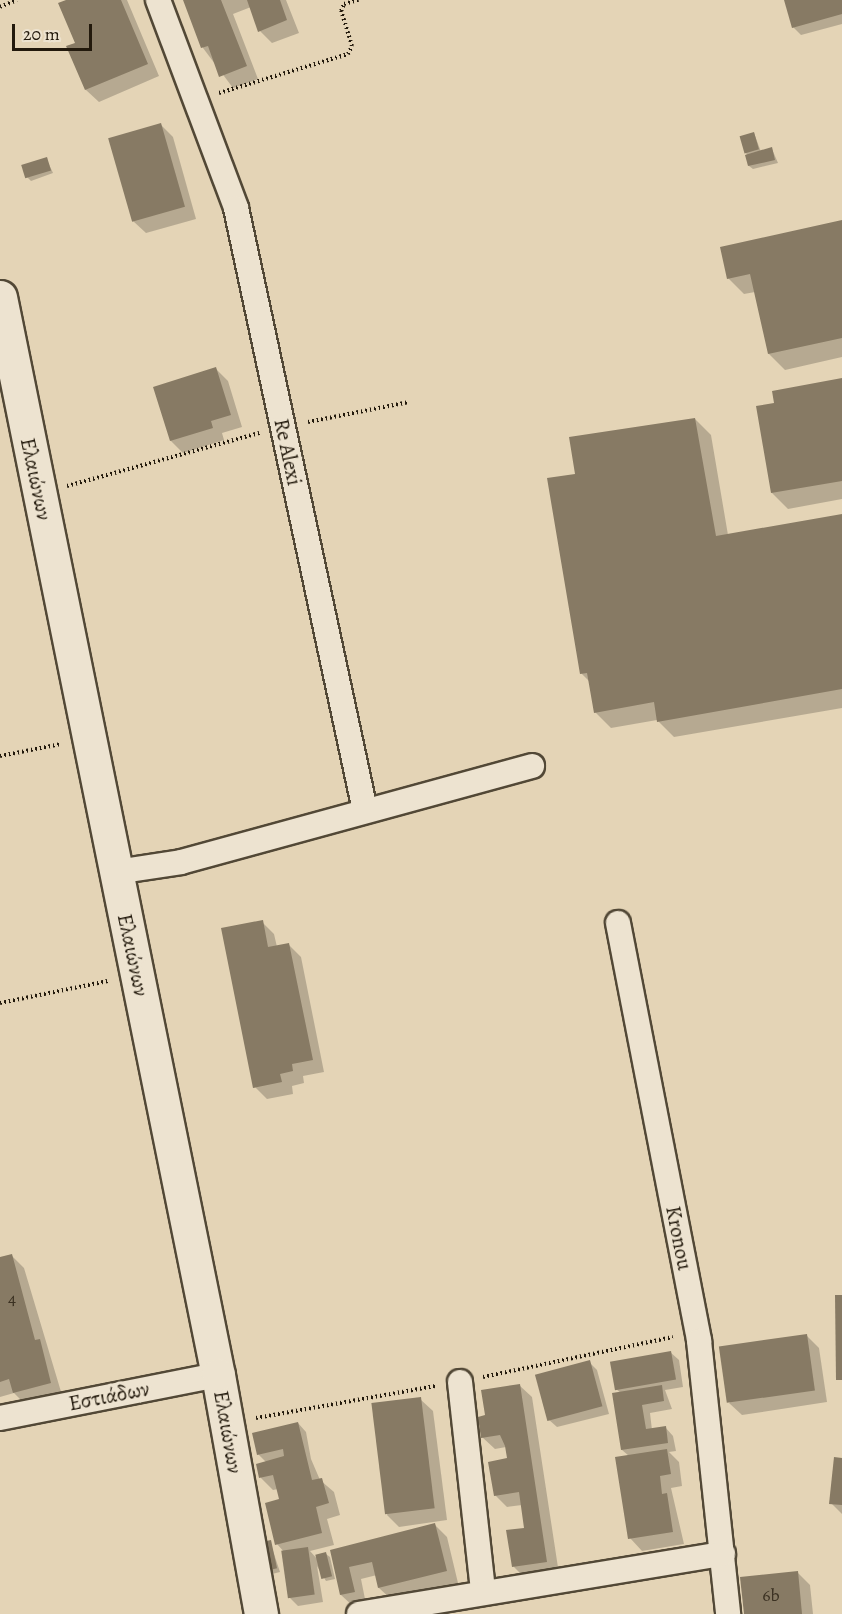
<!DOCTYPE html>
<html>
<head>
<meta charset="utf-8">
<style>
  body { margin:0 }
  #map { position:relative; width:842px; height:1614px; overflow:hidden; background:#e4d4b6; font-family:Alegreya,serif }
  div>[style] { position:absolute }
  .shadow>* { inset:0; background:#0003 }
  .building>* { inset:0; background:#877a64; transform-origin:0 0 }
  .path>* { height:4px; margin-top:-2px; transform-origin:0; background:repeating-linear-gradient(90deg,#22190c 0 1.5px,transparent 0 4.5px) }
  .roads { filter:drop-shadow(2px 0 #524836) drop-shadow(-2px 0 #524836) drop-shadow(0 2px #524836) drop-shadow(0 -2px #524836) }
  .street>* { height:24px; margin:-12px; padding:0 12px; transform-origin:12px; border-radius:12px; background:#ede3d0 }
  .secondary>* { height:33px; margin:-16.5px; padding:0 16.5px; transform-origin:16.5px; border-radius:16.5px; background:#ede3d0 }
  span { translate:-50% -50%; white-space:nowrap; text-align:center; line-height:1.15; -webkit-text-stroke:6px #ede3d0; paint-order:stroke }
  .number-label { font-size:18px; color:#3b3122 }
  .number-label span { -webkit-text-stroke-width:0 }
  .street-label { font-size:21px; color:#22190c }
  .scale { position:absolute; left:12px; top:24px; width:80px; height:27px; box-sizing:border-box; border:3px solid #22190c; border-top:0; padding-left:8px; font-size:18px; line-height:21px; white-space:nowrap; color:#22190c; -webkit-text-stroke:4px #ede3d0; paint-order:stroke }
</style>
</head>
<body>
<div id="map">
  <div class="shadow">
    <div style="clip-path:polygon(69px 0,127px 0,159px 76px,99px 102px,86px 90px,68px 47px,77px 43px)"></div>
    <div style="clip-path:polygon(184px 0,286px 0,299px 33px,272px 43px,260px 31px,251px 7px,233px 14px,258px 79px,233px 88px,203px 48px)"></div>
    <div style="clip-path:polygon(785px 0,842px 0,842px 24px,801px 35px,793px 27px)"></div>
    <div style="clip-path:polygon(161px 125px,173px 137px,196px 219px,146px 233px,133px 221px)"></div>
    <div style="clip-path:polygon(754px 133px,761px 152px,772px 149px,778px 163px,753px 169px,749px 166px,746px 152px)"></div>
    <div style="clip-path:polygon(46px 158px,53px 173px,31px 181px,27px 177px)"></div>
    <div style="clip-path:polygon(842px 221px,842px 357px,785px 370px,769px 354px,755px 292px,744px 294px,728px 278px)"></div>
    <div style="clip-path:polygon(216px 369px,228px 381px,242px 427px,222px 433px,224px 440px,183px 453px,171px 441px,155px 388px)"></div>
    <div style="clip-path:polygon(842px 380px,842px 499px,788px 509px,772px 493px,776px 404px)"></div>
    <div style="clip-path:polygon(695px 419px,711px 435px,728px 535px,842px 515px,842px 708px,674px 737px,657px 720px,611px 728px,595px 712px,590px 682px,581px 673px,577px 475px)"></div>
    <div style="clip-path:polygon(262px 922px,274px 934px,277px 947px,289px 945px,301px 957px,324px 1072px,303px 1076px,304px 1083px,292px 1086px,293px 1094px,267px 1099px,255px 1087px)"></div>
    <div style="clip-path:polygon(11px 1255px,24px 1268px,62px 1395px,26px 1405px,14px 1393px,0 1397px,0 1258px)"></div>
    <div style="clip-path:polygon(806px 1335px,819px 1348px,827px 1402px,742px 1415px,729px 1403px)"></div>
    <div style="clip-path:polygon(670px 1352px,679px 1360px,683px 1387px,665px 1390px,672px 1409px,650px 1413px,652px 1430px,665px 1427px,673px 1436px,676px 1451px,669px 1452px,679px 1462px,682px 1486px,671px 1488px,684px 1544px,642px 1551px,630px 1538px,629px 1456px,622px 1450px,621px 1393px,616px 1389px)"></div>
    <div style="clip-path:polygon(589px 1362px,597px 1370px,609px 1414px,557px 1427px,548px 1419px)"></div>
    <div style="clip-path:polygon(519px 1385px,532px 1397px,559px 1574px,526px 1579px,514px 1567px,526px 1529px,522px 1505px,507px 1507px,495px 1495px,509px 1460px,506px 1447px,495px 1449px,482px 1437px,487px 1417px)"></div>
    <div style="clip-path:polygon(420px 1399px,433px 1411px,447px 1520px,399px 1527px,387px 1515px)"></div>
    <div style="clip-path:polygon(298px 1423px,306px 1432px,311px 1459px,320px 1480px,334px 1492px,340px 1515px,327px 1519px,334px 1545px,310px 1551px,318px 1560px,326px 1554px,330px 1557px,335px 1579px,326px 1581px,317px 1566px,323px 1602px,298px 1606px,290px 1598px,285px 1553px,277px 1544px,281px 1501px,278px 1489px,273px 1490px,261px 1478px,258px 1465px,267px 1463px,258px 1454px)"></div>
    <div style="clip-path:polygon(842px 1459px,842px 1514px,831px 1503px)"></div>
    <div style="clip-path:polygon(435px 1525px,447px 1537px,458px 1583px,392px 1600px,379px 1588px,377px 1575px,361px 1579px,366px 1604px,354px 1607px,341px 1595px,332px 1551px)"></div>
    <div style="clip-path:polygon(270px 1542px,280px 1572px,272px 1574px,268px 1570px)"></div>
    <div style="clip-path:polygon(797px 1572px,810px 1585px,813px 1614px,746px 1614px)"></div>
  </div>
  <div class="building">
    <div style="clip-path:polygon(66px 0,121px 0,148px 64px,85px 90px,66px 46px,75px 43px,58px 3px)"></div>
    <div style="clip-path:polygon(183px 0,221px 0,247px 66px,219px 77px,208px 46px,201px 48px)"></div>
    <div style="clip-path:polygon(247px 0,280px 0,287px 20px,258px 32px)"></div>
    <div style="clip-path:polygon(784px 0,842px 0,842px 14px,792px 28px)"></div>
    <div style="left:161px;top:123px;width:87px;height:55px;rotate:74deg"></div>
    <div style="left:754px;top:132px;width:18px;height:15px;rotate:74deg"></div>
    <div style="clip-path:polygon(772px 147px,775px 160px,748px 166px,745px 155px)"></div>
    <div style="left:47px;top:157px;width:14px;height:27px;rotate:73deg"></div>
    <div style="clip-path:polygon(842px 220px,842px 338px,768px 354px,750px 274px,727px 279px,720px 247px)"></div>
    <div style="clip-path:polygon(216px 367px,231px 415px,211px 421px,213px 428px,170px 441px,153px 387px)"></div>
    <div style="clip-path:polygon(842px 378px,842px 481px,771px 493px,756px 406px,774px 403px,772px 391px)"></div>
    <div style="clip-path:polygon(695px 418px,716px 536px,842px 514px,842px 689px,657px 722px,654px 702px,594px 713px,587px 673px,580px 674px,547px 478px,575px 474px,569px 437px)"></div>
    <div style="clip-path:polygon(263px 920px,268px 947px,289px 943px,313px 1060px,292px 1064px,293px 1071px,280px 1074px,282px 1082px,253px 1088px,221px 928px)"></div>
    <div style="clip-path:polygon(12px 1254px,35px 1340px,40px 1339px,51px 1383px,13px 1393px,9px 1379px,0 1382px,0 1257px)"></div>
    <div style="clip-path:polygon(835px 1295px,842px 1295px,842px 1380px,836px 1380px)"></div>
    <div style="left:807px;top:1334px;width:57px;height:89px;rotate:82deg"></div>
    <div style="left:671px;top:1351px;width:29px;height:62px;rotate:80deg"></div>
    <div style="left:590px;top:1360px;width:48px;height:57px;rotate:75deg"></div>
    <div style="clip-path:polygon(520px 1384px,547px 1562px,512px 1567px,506px 1530px,524px 1528px,519px 1492px,494px 1496px,488px 1462px,507px 1458px,505px 1446px,500px 1435px,481px 1438px,478px 1417px,485px 1415px,481px 1390px)"></div>
    <div style="clip-path:polygon(662px 1385px,664px 1401px,642px 1405px,646px 1429px,666px 1426px,668px 1443px,621px 1450px,612px 1393px)"></div>
    <div style="left:421px;top:1397px;width:112px;height:50px;rotate:83deg"></div>
    <div style="clip-path:polygon(298px 1422px,312px 1480px,322px 1478px,329px 1503px,316px 1507px,322px 1533px,275px 1545px,265px 1503px,279px 1499px,273px 1475px,259px 1478px,256px 1464px,284px 1456px,283px 1449px,257px 1455px,252px 1433px)"></div>
    <div style="clip-path:polygon(667px 1449px,671px 1474px,660px 1476px,662px 1494px,667px 1493px,673px 1532px,628px 1539px,615px 1457px)"></div>
    <div style="clip-path:polygon(834px 1457px,842px 1458px,842px 1505px,829px 1504px)"></div>
    <div style="clip-path:polygon(435px 1523px,447px 1571px,378px 1588px,372px 1562px,349px 1567px,355px 1592px,340px 1595px,330px 1550px)"></div>
    <div style="left:271px;top:1540px;width:29px;height:11px;rotate:78deg"></div>
    <div style="left:308px;top:1547px;width:48px;height:27px;rotate:82deg"></div>
    <div style="left:326px;top:1552px;width:25px;height:11px;rotate:76deg"></div>
    <div style="clip-path:polygon(798px 1571px,802px 1614px,744px 1614px,740px 1577px)"></div>
  </div>
  <div class="path">
    <div style="left:0;top:7px;width:18px;rotate:-22deg"></div>
    <div style="left:219px;top:93px;width:135px;rotate:-16.8deg"></div>
    <div style="left:348px;top:54px;width:9px;rotate:-63deg"></div>
    <div style="left:352px;top:46px;width:37px;rotate:-107deg"></div>
    <div style="left:341px;top:11px;width:8px;rotate:-67deg"></div>
    <div style="left:344px;top:4px;width:15px;rotate:-16deg"></div>
    <div style="left:308px;top:422px;width:103px;rotate:-11.2deg"></div>
    <div style="left:67px;top:486px;width:200px;rotate:-15.4deg"></div>
    <div style="left:0;top:756px;width:62px;rotate:-11.1deg"></div>
    <div style="left:0;top:1003px;width:110px;rotate:-11.5deg"></div>
    <div style="left:483px;top:1377px;width:194px;rotate:-11.9deg"></div>
    <div style="left:256px;top:1418px;width:182px;rotate:-10.1deg"></div>
  </div>
  <div class="roads">
    <div class="street">
      <div style="left:158px;top:0;width:222px;rotate:69.4deg"></div>
      <div style="left:236px;top:208px;width:616px;rotate:77.91deg"></div>
      <div style="left:116px;top:872px;width:66px;rotate:-8.7deg"></div>
      <div style="left:181px;top:862px;width:364px;rotate:-15.3deg"></div>
      <div style="left:618px;top:923px;width:426px;rotate:79deg"></div>
      <div style="left:699px;top:1341px;width:275px;rotate:83.9deg"></div>
      <div style="left:460px;top:1382px;width:210px;rotate:83.7deg"></div>
      <div style="left:0;top:1418px;width:222px;rotate:-11.2deg"></div>
      <div style="left:359px;top:1614px;width:369px;rotate:-9.4deg"></div>
    </div>
    <div class="secondary">
      <div style="left:0;top:297px;width:1100px;rotate:78.57deg"></div>
      <div style="left:218px;top:1375px;width:243px;rotate:79.8deg"></div>
    </div>
  </div>
  <div class="number-label">
    <span style="left:12px;top:1298px">4</span>
    <span style="left:771px;top:1595px">6b</span>
  </div>
  <div class="street-label">
    <span style="left:288px;top:452px;rotate:78deg">Re Alexi</span>
    <span style="left:36px;top:479px;rotate:78deg">Ελαιώνων</span>
    <span style="left:133px;top:955px;rotate:78deg">Ελαιώνων</span>
    <span style="left:679px;top:1238px;rotate:79deg">Kronou</span>
    <span style="left:109px;top:1396px;rotate:-11deg">Εστιάδων</span>
    <span style="left:228px;top:1432px;rotate:80deg">Ελαιώνων</span>
  </div>
  <div class="scale">20 m</div>
</div>
</body>
</html>
